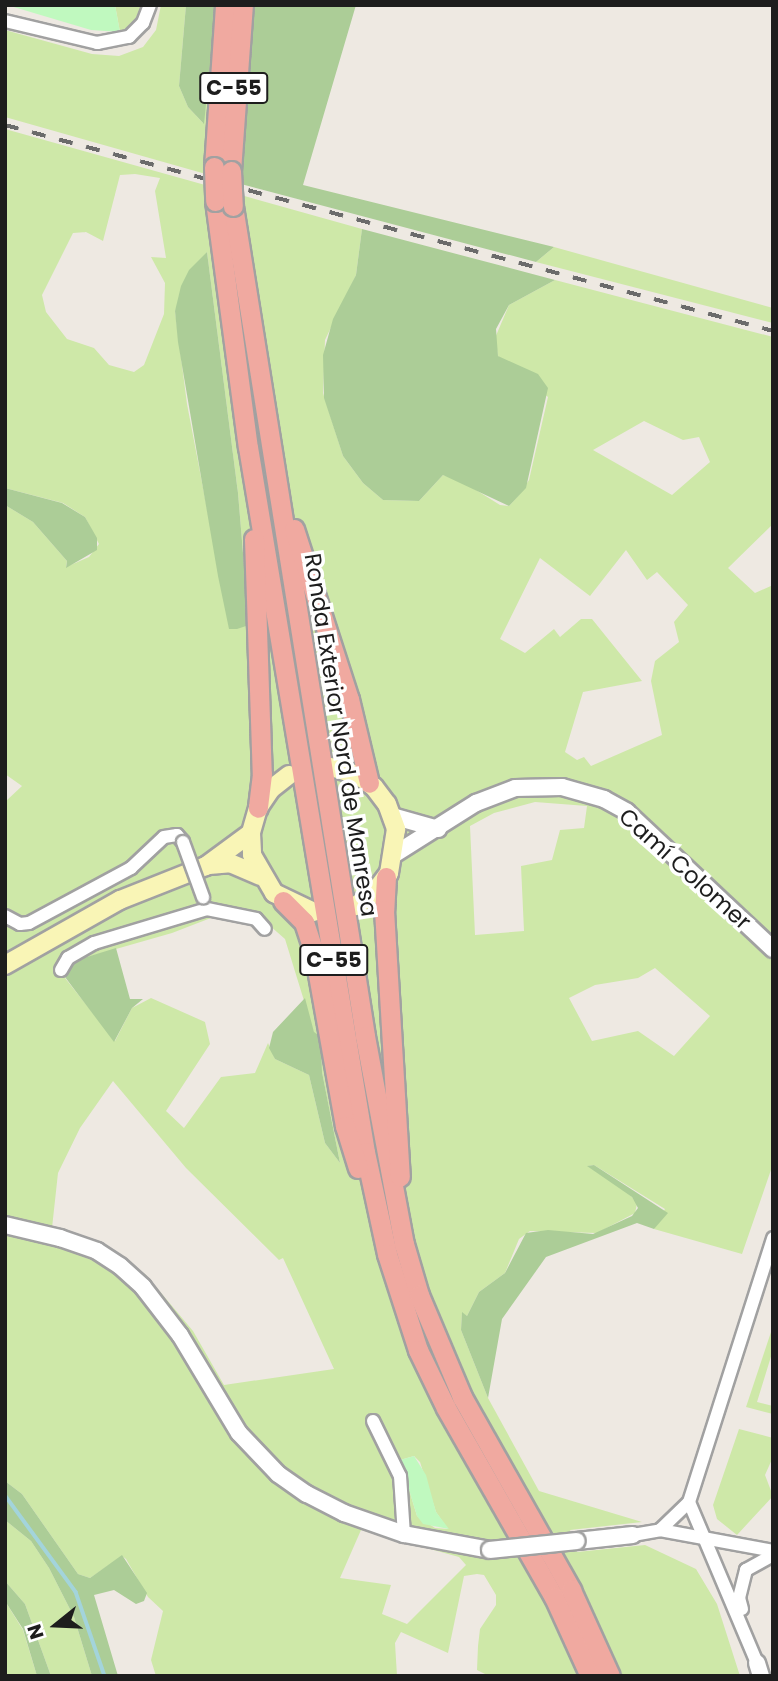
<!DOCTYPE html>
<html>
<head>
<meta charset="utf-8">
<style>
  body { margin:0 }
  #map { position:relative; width:778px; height:1681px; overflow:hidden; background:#eee9e2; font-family:Poppins,sans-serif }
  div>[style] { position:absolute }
  .grass>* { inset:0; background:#cee8a8 }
  .forest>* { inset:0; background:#accd97 }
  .park>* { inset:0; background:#c0f9bf }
  .stream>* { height:3.5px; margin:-1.75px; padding:0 1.75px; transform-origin:1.75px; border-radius:1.75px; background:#a3d4db }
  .roads { filter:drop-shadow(2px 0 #a1a1a1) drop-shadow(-2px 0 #a1a1a1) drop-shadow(0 2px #a1a1a1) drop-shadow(0 -2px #a1a1a1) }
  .minor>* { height:12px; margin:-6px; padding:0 6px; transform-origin:6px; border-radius:6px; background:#fff }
  .tertiary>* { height:16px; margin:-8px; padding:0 8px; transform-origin:8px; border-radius:8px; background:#fff }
  .secondary>* { height:18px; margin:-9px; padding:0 9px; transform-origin:9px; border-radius:9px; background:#f9f5b6 }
  .trunk>* { height:19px; margin:-9.5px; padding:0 9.5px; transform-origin:9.5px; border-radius:9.5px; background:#f0a9a0 }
  .rail>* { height:3.5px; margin-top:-1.75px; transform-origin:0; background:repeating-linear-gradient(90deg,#6b6b6b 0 14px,transparent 0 28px) }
  .bridges { filter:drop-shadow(2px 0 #a1a1a1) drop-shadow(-2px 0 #a1a1a1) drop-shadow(0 2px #a1a1a1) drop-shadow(0 -2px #a1a1a1) }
  .minor-bridge>* { height:12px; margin:-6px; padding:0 6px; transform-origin:6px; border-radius:6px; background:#fff }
  .tertiary-bridge>* { height:16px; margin:-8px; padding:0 8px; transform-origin:8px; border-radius:8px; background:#fff }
  .trunk-bridge>* { height:19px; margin:-9.5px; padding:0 9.5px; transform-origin:9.5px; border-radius:9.5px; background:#f0a9a0 }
  span { translate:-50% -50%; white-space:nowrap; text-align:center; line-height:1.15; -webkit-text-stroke:7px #fff; paint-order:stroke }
  .shield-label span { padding:2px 5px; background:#fff; border:2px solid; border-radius:5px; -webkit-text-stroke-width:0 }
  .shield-label { font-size:21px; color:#1d1d1d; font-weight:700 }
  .street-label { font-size:23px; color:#1d1d1d }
  .frame { position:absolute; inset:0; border:7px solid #1d1d1d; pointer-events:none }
  .north { position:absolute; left:21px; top:1590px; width:70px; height:70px; -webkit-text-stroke:5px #fff; paint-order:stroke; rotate:252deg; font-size:19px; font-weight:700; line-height:28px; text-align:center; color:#1d1d1d }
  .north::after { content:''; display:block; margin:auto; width:24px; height:32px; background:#1d1d1d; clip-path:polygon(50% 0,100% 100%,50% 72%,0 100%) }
</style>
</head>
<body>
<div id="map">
  <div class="grass">
    <div style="clip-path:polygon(115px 5px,143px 5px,133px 23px,120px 32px)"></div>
    <div style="clip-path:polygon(161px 5px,186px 5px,179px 86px,188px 107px,203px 123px,216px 5px,255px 5px,241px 184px,5px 117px,5px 30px,92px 54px,119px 56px,143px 47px,156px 30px)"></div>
    <div style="clip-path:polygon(evenodd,5px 129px,362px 229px,356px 275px,325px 340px,323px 393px,343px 456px,363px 483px,383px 500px,419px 501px,443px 475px,460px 480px,500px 505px,509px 506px,519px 495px,529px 480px,548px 397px,498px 356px,495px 338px,509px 305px,555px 280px,773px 337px,773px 524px,728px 568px,755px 593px,773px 585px,773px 1164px,742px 1254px,654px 1229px,665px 1209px,594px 1165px,588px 1166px,629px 1193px,637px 1204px,635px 1213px,597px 1233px,530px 1231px,519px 1239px,505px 1273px,479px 1292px,467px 1316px,462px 1313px,461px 1330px,488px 1398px,539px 1491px,642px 1522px,570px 1530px,577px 1552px,645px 1545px,696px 1569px,717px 1604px,740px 1676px,489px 1676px,477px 1670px,478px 1646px,480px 1629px,496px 1605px,496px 1595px,484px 1575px,477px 1574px,464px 1576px,448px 1653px,401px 1632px,395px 1643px,397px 1676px,156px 1676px,151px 1660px,163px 1611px,148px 1597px,126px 1559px,122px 1556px,90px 1578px,78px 1574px,22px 1494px,5px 1481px,5px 954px,9px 952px,5px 949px,5px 802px,22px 786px,5px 774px,5px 505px,33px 522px,67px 561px,66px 567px,89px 557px,99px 544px,85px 517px,63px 503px,5px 488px,5px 129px,135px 174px,160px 178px,155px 191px,166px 258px,151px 257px,165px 283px,164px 314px,144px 365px,134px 372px,109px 365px,94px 348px,67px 339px,46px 312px,42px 295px,73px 233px,86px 232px,103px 241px,120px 175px,135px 174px,5px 129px,207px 252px,238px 493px,249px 624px,230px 629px,187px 404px,175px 311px,207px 252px,5px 129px,644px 421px,683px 440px,699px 437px,710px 462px,672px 495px,593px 450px,644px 421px,5px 129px,626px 550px,647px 580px,657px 572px,688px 605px,674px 622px,679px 642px,655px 661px,651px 681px,662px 735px,591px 766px,584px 757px,577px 760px,565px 752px,583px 692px,642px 681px,592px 619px,581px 619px,560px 637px,554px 629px,525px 653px,500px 639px,540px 558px,590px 596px,626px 550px,5px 129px,535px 802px,587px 806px,584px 828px,560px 830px,552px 860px,521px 866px,524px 931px,475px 935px,470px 826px,494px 813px,535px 802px,5px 129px,216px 916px,239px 917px,262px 934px,269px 925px,285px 939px,314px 1033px,321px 1037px,322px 1072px,340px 1163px,325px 1143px,309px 1075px,275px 1059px,268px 1043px,255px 1073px,221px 1077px,184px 1128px,166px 1111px,210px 1044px,205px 1022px,151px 998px,132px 1008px,115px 1041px,65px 978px,74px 961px,172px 933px,216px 916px,5px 129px,655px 968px,710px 1016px,674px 1056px,638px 1031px,592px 1041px,569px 998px,595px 985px,638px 978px,655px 968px,5px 129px,113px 1081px,186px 1168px,279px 1260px,283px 1258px,334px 1369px,224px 1385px,193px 1331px,146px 1275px,109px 1247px,52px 1228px,58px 1173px,80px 1128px,113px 1081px,5px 129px,414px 1456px,420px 1462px,436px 1512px,448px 1529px,435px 1528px,417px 1516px,400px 1460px,414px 1456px,5px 129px,361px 1530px,459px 1557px,466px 1565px,407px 1624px,382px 1614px,391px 1585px,340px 1578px,361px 1530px)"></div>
    <div style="clip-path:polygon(554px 247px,773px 308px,773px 323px,536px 262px)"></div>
    <div style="clip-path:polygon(773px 1326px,773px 1350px,757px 1402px,773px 1406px,773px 1414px,746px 1407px)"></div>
    <div style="clip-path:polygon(739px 1429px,773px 1438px,773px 1457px,765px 1475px,773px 1496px,737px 1535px,717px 1519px,713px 1505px)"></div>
    <div style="clip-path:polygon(5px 1520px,31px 1541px,49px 1568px,74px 1617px,92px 1676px,51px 1676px,25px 1604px,5px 1581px)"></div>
    <div style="clip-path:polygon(5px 1601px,23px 1630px,37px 1676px,5px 1676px)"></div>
  </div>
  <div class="forest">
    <div style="clip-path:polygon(186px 5px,216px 5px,204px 124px,188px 107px,179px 86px)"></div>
    <div style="clip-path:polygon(255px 5px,356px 5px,303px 185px,554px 247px,536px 262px,241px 184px,240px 135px)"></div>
    <div style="clip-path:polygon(362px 229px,555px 280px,509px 305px,496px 329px,498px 356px,538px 374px,548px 388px,526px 488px,509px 506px,443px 475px,419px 501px,383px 500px,363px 483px,343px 456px,324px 398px,323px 355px,333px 319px,356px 275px)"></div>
    <div style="clip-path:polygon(207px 252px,238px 493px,249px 625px,237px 629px,229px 629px,218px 576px,178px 342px,175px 311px,181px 286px,189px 270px)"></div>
    <div style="clip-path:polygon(5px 488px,62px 503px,85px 517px,97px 538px,97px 550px,66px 568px,67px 561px,33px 522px,5px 505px)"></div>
    <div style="clip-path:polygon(116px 948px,130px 999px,143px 999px,132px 1008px,114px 1042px,65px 977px,74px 961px)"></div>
    <div style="clip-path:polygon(305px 998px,314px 1032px,321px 1037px,322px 1072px,340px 1163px,325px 1143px,309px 1075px,275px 1059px,269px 1048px,273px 1032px)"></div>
    <div style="clip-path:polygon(594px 1165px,668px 1213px,654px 1229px,637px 1223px,546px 1257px,502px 1319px,488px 1398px,461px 1330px,462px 1312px,467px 1316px,479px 1292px,505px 1273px,526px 1233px,548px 1230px,593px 1234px,632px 1216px,638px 1208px,632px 1197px,587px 1166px)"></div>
    <div style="clip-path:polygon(5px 1481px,22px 1494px,78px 1574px,90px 1578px,122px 1555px,147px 1593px,144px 1601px,136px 1604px,114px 1590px,94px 1595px,118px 1676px,92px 1676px,74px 1617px,49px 1568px,31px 1541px,5px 1520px)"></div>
    <div style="clip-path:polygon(5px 1581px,25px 1604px,51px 1676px,37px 1676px,23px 1629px,5px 1601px)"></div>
  </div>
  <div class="park">
    <div style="clip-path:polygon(7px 5px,115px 5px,120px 32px,91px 30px)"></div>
    <div style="clip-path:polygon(414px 1456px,426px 1475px,436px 1512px,449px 1529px,423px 1524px,417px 1516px,400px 1460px)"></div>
  </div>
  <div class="stream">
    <div style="left:5px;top:1495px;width:120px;rotate:53.8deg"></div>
    <div style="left:76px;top:1592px;width:89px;rotate:71deg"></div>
  </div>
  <div class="roads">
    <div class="minor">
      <div style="left:5px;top:21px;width:95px;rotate:13.4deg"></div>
      <div style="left:97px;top:43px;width:33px;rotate:-11deg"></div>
      <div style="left:129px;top:37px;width:20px;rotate:-45deg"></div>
      <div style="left:143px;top:23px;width:19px;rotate:-69deg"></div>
      <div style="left:5px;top:916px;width:17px;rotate:28deg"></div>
      <div style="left:20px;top:924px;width:9px;rotate:-6deg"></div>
      <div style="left:29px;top:923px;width:116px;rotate:-28.3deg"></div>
      <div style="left:131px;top:868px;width:45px;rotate:-43.2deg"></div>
      <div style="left:164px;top:837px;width:13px;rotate:-9deg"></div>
      <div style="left:177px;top:835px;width:9px;rotate:49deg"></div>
      <div style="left:61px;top:970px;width:14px;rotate:-60deg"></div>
      <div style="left:68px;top:958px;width:30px;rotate:-30deg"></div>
      <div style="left:94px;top:943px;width:118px;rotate:-16.7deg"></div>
      <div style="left:207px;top:909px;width:50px;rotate:11.5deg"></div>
      <div style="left:256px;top:919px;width:13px;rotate:48deg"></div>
      <div style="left:373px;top:1421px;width:61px;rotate:63.9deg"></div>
      <div style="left:400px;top:1476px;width:58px;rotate:86.1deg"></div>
      <div style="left:689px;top:1502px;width:175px;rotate:67.1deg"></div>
      <div style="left:660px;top:1530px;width:40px;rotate:-44deg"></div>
      <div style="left:689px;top:1502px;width:277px;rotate:-72.3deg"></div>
      <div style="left:633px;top:1535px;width:27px;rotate:-10deg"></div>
      <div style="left:660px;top:1530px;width:115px;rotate:10.5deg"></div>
      <div style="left:742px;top:1609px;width:11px;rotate:-105deg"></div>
      <div style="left:739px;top:1598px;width:29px;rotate:-76deg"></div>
      <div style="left:746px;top:1570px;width:31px;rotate:-29deg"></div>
    </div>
    <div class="tertiary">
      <div style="left:392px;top:816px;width:48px;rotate:15.8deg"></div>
      <div style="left:395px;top:854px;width:96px;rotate:-32.2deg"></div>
      <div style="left:476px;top:803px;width:42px;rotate:-21deg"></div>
      <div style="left:515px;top:788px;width:47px;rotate:-1.2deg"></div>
      <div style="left:562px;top:787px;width:44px;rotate:15.9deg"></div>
      <div style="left:604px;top:799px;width:26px;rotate:29deg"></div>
      <div style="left:627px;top:812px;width:200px;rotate:43.2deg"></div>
      <div style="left:5px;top:1225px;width:57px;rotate:13.3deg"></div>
      <div style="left:60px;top:1238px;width:39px;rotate:19deg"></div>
      <div style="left:97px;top:1251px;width:27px;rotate:33deg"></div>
      <div style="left:120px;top:1266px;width:31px;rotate:42deg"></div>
      <div style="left:143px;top:1287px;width:61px;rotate:52.4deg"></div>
      <div style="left:180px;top:1335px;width:114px;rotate:59deg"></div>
      <div style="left:239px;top:1433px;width:57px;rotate:46.4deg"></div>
      <div style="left:278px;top:1474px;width:35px;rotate:35deg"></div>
      <div style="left:307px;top:1494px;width:42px;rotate:27.2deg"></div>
      <div style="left:344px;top:1513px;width:64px;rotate:19.3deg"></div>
      <div style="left:404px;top:1534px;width:87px;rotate:10.5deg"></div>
      <div style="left:577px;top:1541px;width:56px;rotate:-6.1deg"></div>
      <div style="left:757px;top:1663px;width:14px;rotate:73deg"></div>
    </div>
    <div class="secondary">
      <div style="left:331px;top:767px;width:28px;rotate:17deg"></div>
      <div style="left:358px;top:775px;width:20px;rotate:37deg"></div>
      <div style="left:374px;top:787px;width:21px;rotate:53deg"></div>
      <div style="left:387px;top:804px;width:27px;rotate:70deg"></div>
      <div style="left:396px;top:829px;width:45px;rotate:99deg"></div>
      <div style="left:389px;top:873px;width:26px;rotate:127deg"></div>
      <div style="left:373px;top:894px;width:22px;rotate:146deg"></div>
      <div style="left:289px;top:775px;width:23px;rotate:142deg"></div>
      <div style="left:271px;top:789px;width:23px;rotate:124deg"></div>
      <div style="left:258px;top:808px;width:26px;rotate:106deg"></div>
      <div style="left:251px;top:833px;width:22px;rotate:87deg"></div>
      <div style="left:252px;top:855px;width:44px;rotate:59.9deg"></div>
      <div style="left:274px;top:893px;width:44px;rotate:25.4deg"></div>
      <div style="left:209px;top:865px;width:21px;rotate:-5deg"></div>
      <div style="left:230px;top:863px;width:33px;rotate:23deg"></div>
      <div style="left:5px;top:965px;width:132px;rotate:-29.5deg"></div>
      <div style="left:120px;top:900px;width:92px;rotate:-21.6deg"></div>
      <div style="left:206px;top:866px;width:56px;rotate:-36.3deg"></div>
    </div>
    <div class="trunk">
      <div style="left:214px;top:167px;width:162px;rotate:-86.1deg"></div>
      <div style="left:231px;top:171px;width:166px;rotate:-85.9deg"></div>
      <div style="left:215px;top:201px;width:248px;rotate:82.4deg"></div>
      <div style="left:248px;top:447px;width:715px;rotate:80.58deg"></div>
      <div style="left:365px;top:1152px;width:104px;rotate:77.8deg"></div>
      <div style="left:387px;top:1254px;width:101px;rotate:72.1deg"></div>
      <div style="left:418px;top:1350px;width:64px;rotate:64.2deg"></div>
      <div style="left:446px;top:1408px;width:218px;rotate:60.3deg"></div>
      <div style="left:554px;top:1597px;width:87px;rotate:65.5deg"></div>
      <div style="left:233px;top:206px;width:840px;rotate:80.96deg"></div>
      <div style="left:365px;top:1036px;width:212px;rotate:79.4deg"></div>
      <div style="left:404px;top:1244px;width:53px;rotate:73.6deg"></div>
      <div style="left:419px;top:1295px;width:111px;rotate:67.1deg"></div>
      <div style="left:462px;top:1397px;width:222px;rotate:60.5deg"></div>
      <div style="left:571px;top:1590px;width:94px;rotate:65.6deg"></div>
      <div style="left:294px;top:529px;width:179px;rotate:72.1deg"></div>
      <div style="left:349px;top:699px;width:86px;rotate:76.6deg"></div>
      <div style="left:254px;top:539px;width:235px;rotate:88.1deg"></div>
      <div style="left:262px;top:774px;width:34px;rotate:97deg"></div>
      <div style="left:386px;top:877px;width:33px;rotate:93deg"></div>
      <div style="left:384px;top:910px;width:267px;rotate:86.6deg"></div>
      <div style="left:283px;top:901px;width:30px;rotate:45deg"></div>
      <div style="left:304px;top:922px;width:32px;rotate:72deg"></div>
      <div style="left:314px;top:952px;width:177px;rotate:79.9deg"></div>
      <div style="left:345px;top:1126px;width:44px;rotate:72.8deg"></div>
    </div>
  </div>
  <div class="rail">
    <div style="left:5px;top:125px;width:795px;rotate:15.01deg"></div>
  </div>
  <div class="bridges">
    <div class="minor-bridge">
      <div style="left:183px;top:842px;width:59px;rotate:70deg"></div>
    </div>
    <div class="tertiary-bridge">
      <div style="left:490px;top:1550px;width:87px;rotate:-5.9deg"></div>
    </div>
    <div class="trunk-bridge">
      <div style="left:214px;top:167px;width:34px;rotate:88deg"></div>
      <div style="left:231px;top:171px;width:35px;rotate:87deg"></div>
    </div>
  </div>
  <div class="shield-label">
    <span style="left:234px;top:88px">C-55</span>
    <span style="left:334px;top:960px">C-55</span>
  </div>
  <div class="street-label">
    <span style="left:341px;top:735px;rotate:81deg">Ronda Exterior Nord de Manresa</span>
    <span style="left:685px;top:869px;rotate:42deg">Camí Colomer</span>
  </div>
  <div class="frame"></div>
  <div class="north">N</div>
</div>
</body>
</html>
